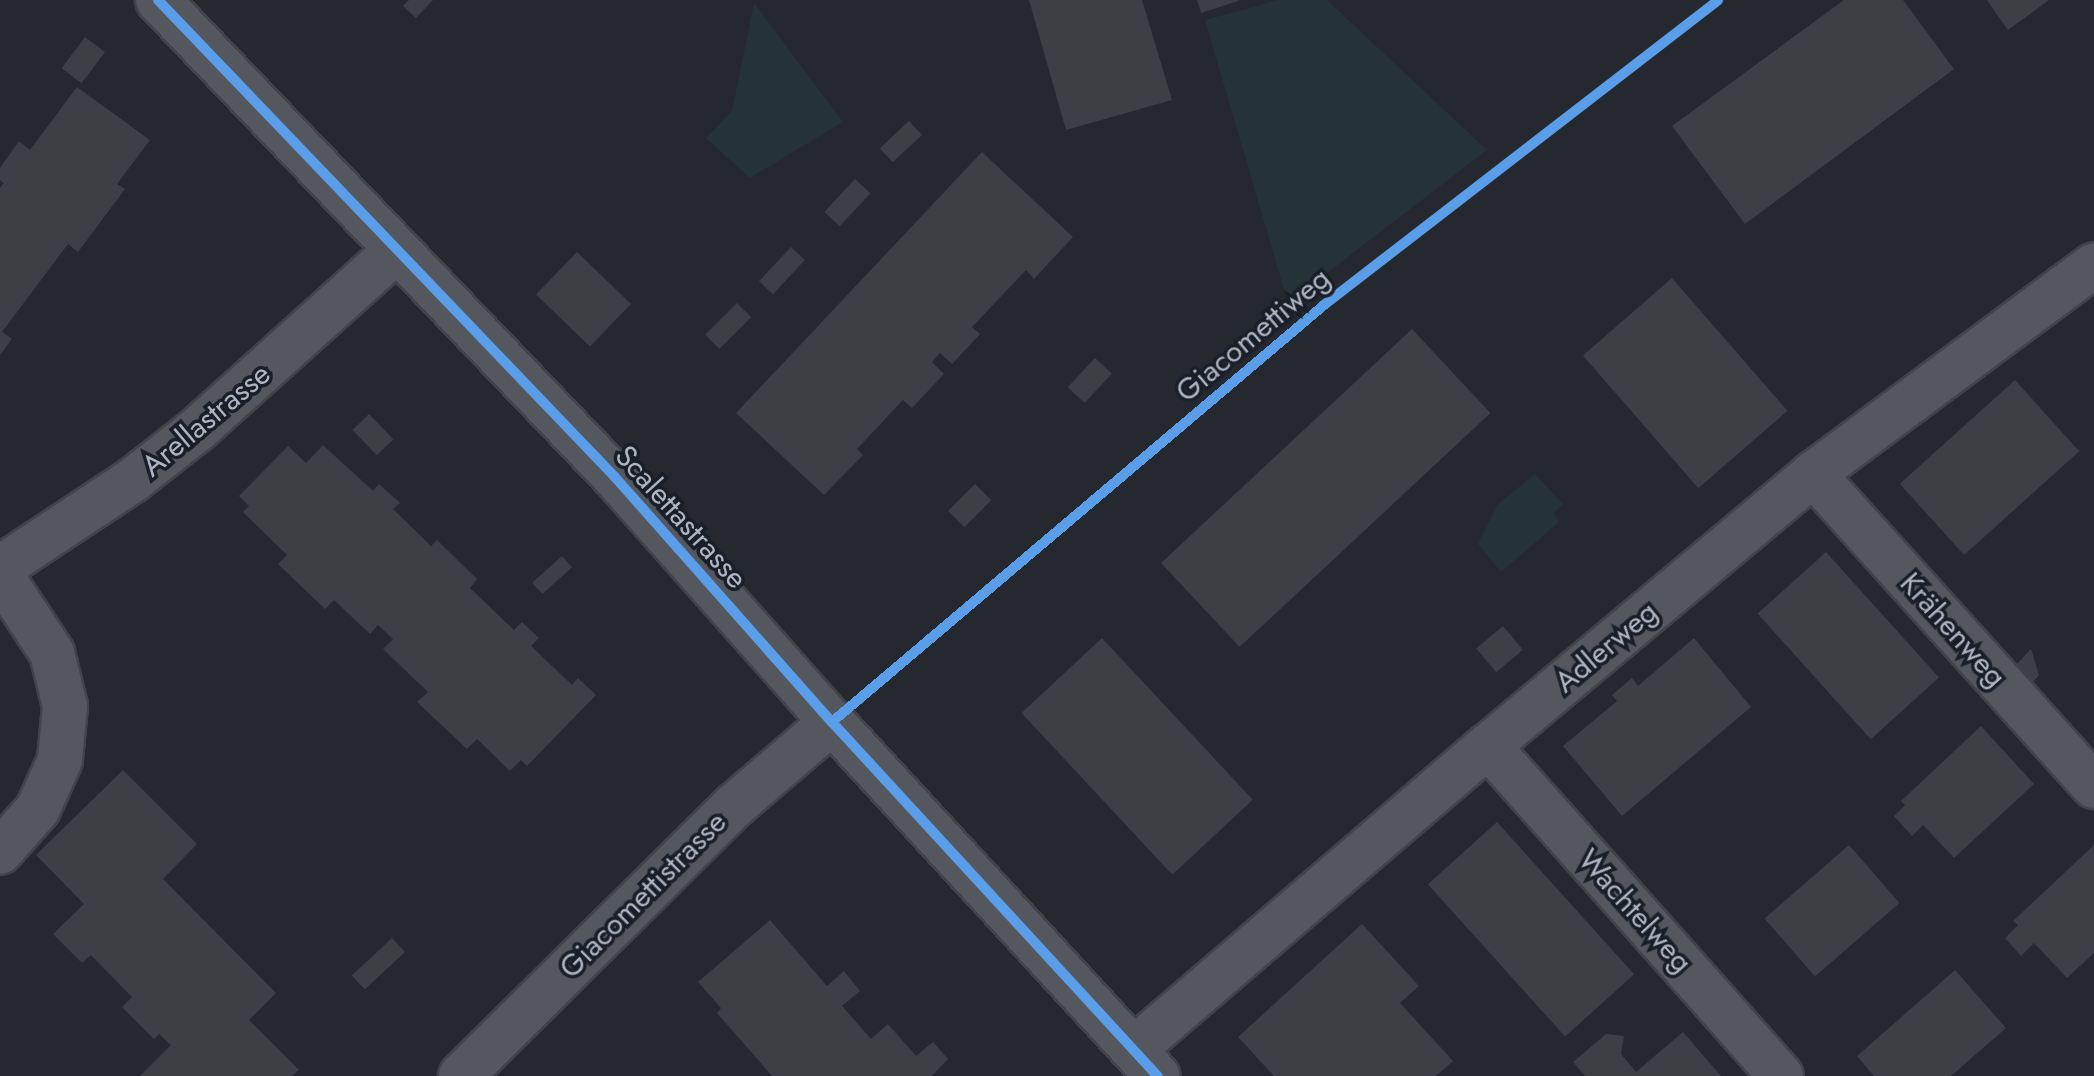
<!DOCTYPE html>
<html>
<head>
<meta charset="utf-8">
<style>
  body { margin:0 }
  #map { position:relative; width:2094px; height:1076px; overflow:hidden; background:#25282f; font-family:Jost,sans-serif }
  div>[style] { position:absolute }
  .green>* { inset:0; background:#253336 }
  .building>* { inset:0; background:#3c3f44; transform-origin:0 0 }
  .roads { filter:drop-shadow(2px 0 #414348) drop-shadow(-2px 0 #414348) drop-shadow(0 2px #414348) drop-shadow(0 -2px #414348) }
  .minor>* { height:44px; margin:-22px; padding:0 22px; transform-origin:22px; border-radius:22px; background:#54575e }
  .cycleway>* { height:10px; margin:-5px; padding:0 5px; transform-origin:5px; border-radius:5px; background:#5a9eea }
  span { translate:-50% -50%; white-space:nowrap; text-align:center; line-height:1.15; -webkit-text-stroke:7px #191f29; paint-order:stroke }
  .street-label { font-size:30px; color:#aeb4c1 }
</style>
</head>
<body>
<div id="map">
  <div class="green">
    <div style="clip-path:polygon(1278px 0,1327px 0,1487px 150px,1288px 303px,1205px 20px)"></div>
    <div style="clip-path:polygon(754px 3px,843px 122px,750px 178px,706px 138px,732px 111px)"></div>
    <div style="clip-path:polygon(1535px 474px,1563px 504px,1554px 513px,1559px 522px,1501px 572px,1478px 544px,1497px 505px)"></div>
  </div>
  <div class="building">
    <div style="clip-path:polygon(409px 0,433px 0,416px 18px,403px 6px)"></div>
    <div style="clip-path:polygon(1029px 0,1142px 0,1172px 100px,1066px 130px)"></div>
    <div style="clip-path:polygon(1197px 0,1238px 0,1238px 1px,1201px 13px)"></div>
    <div style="clip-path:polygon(1844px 0,1903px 0,1954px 69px,1745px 224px,1672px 126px)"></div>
    <div style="clip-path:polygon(1987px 0,2049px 0,2008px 30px)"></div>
    <div style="left:85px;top:37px;width:25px;height:39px;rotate:37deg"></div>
    <div style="clip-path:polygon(77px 87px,150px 140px,117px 184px,125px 189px,78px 252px,68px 244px,2px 332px,12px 339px,0 355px,0 188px,4px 183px,0 180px,0 168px,19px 141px,30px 150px)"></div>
    <div style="left:909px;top:121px;width:19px;height:40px;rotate:47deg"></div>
    <div style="clip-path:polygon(982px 152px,1073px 237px,1034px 279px,1026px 270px,972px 327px,980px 334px,952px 364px,940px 353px,932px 362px,944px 374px,912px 408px,903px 400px,857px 449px,863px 455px,824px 495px,736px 413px)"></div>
    <div style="left:855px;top:179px;width:21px;height:45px;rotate:43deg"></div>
    <div style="left:791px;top:247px;width:19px;height:47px;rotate:43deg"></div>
    <div style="left:577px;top:252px;width:75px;height:59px;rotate:44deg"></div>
    <div style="left:1672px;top:278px;width:176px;height:118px;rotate:49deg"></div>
    <div style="left:737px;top:303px;width:20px;height:45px;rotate:45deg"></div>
    <div style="left:1412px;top:329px;width:115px;height:343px;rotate:47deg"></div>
    <div style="left:1095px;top:358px;width:23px;height:40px;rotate:43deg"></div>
    <div style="left:2015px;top:380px;width:96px;height:155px;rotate:48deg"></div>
    <div style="left:369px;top:414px;width:35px;height:23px;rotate:46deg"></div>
    <div style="clip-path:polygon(323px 445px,373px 491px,379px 484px,400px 503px,393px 509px,431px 546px,437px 540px,477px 579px,470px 588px,514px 630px,522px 622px,539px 638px,531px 646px,572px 685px,578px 678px,596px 695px,527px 766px,521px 760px,510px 771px,477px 739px,467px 749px,417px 702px,428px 692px,383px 649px,393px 639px,378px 625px,370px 634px,334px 600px,325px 609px,278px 564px,287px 555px,243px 512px,249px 506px,239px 496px,288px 446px,306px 463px)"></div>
    <div style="left:975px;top:484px;width:23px;height:38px;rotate:45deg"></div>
    <div style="left:1826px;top:552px;width:169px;height:92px;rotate:48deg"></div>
    <div style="left:562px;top:556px;width:15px;height:40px;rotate:48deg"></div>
    <div style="left:1503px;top:626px;width:31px;height:35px;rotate:50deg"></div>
    <div style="left:1102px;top:638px;width:221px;height:110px;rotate:47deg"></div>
    <div style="clip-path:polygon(1694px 638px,1751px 707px,1622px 816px,1563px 746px,1617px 701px,1612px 695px,1632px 678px,1638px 686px)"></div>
    <div style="clip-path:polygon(2031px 649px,2039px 675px,2033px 682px,2017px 664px)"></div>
    <div style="clip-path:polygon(1981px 726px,2034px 784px,1954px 858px,1923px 825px,1912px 836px,1894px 816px,1905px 805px,1901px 801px)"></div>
    <div style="clip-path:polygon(123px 770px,197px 844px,163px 879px,276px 993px,249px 1020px,299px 1070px,292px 1076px,140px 1076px,171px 1045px,159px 1034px,154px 1039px,122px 1007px,132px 997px,91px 955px,82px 963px,53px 934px,84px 904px,36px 855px)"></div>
    <div style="left:1497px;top:822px;width:205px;height:93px;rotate:48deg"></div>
    <div style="left:1849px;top:845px;width:77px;height:112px;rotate:49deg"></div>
    <div style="clip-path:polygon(2094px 845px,2094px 953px,2067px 978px,2034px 943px,2021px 956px,2005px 938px,2018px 925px,2013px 921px)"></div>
    <div style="clip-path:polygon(770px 920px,827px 986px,844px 971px,860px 991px,842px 1006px,871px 1039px,888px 1024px,916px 1056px,933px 1042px,948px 1059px,932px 1076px,772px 1076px,717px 1013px,721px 1008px,698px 982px)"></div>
    <div style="clip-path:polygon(1362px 924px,1419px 986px,1400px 1003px,1453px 1061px,1436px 1076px,1274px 1076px,1238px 1037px)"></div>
    <div style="left:392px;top:938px;width:19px;height:55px;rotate:47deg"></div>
    <div style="clip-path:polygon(1955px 970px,2006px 1028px,1951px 1076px,1874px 1076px,1857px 1056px)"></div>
    <div style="clip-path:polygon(1683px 1032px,1721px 1076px,1585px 1076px,1573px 1062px,1606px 1034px,1624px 1036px,1621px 1054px,1636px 1072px)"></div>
  </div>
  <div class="roads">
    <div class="minor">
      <div style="left:158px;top:0;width:659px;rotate:46.23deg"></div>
      <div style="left:614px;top:476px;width:329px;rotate:48.5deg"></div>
      <div style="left:832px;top:722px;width:481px;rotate:47.4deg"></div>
      <div style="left:1813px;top:474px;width:420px;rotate:48deg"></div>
      <div style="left:0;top:568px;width:159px;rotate:-33.5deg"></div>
      <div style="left:133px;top:480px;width:83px;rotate:-38.1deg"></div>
      <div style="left:198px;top:429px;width:266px;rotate:-42deg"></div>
      <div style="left:0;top:574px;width:95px;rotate:56.6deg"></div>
      <div style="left:52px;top:653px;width:55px;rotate:76.2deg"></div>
      <div style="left:65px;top:706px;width:54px;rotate:95.3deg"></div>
      <div style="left:60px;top:760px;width:54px;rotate:114.2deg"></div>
      <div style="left:38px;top:809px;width:57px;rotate:131.5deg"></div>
      <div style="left:1488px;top:746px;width:441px;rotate:48.4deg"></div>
      <div style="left:1134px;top:1049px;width:466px;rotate:-40.6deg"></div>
      <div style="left:1488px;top:746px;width:424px;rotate:-39.9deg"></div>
      <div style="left:1813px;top:474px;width:350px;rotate:-36.6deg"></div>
      <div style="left:461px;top:1076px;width:384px;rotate:-44.7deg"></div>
      <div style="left:734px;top:806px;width:129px;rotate:-40.6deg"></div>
    </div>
  </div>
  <div class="cycleway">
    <div style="left:158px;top:0;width:659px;rotate:46.23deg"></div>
    <div style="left:614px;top:476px;width:329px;rotate:48.5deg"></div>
    <div style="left:832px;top:722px;width:481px;rotate:47.4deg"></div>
    <div style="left:832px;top:722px;width:645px;rotate:-40.28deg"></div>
    <div style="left:1324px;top:305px;width:498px;rotate:-37.7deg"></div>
  </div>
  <div class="street-label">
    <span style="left:1253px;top:335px;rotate:-40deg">Giacomettiweg</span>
    <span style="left:206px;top:420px;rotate:-40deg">Arellastrasse</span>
    <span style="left:681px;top:517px;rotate:48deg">Scalettastrasse</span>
    <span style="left:1953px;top:630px;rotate:48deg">Krähenweg</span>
    <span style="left:1606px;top:647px;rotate:-40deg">Adlerweg</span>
    <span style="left:643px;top:895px;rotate:-45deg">Giacomettistrasse</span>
    <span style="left:1635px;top:911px;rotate:48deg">Wachtelweg</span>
  </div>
</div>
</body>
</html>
